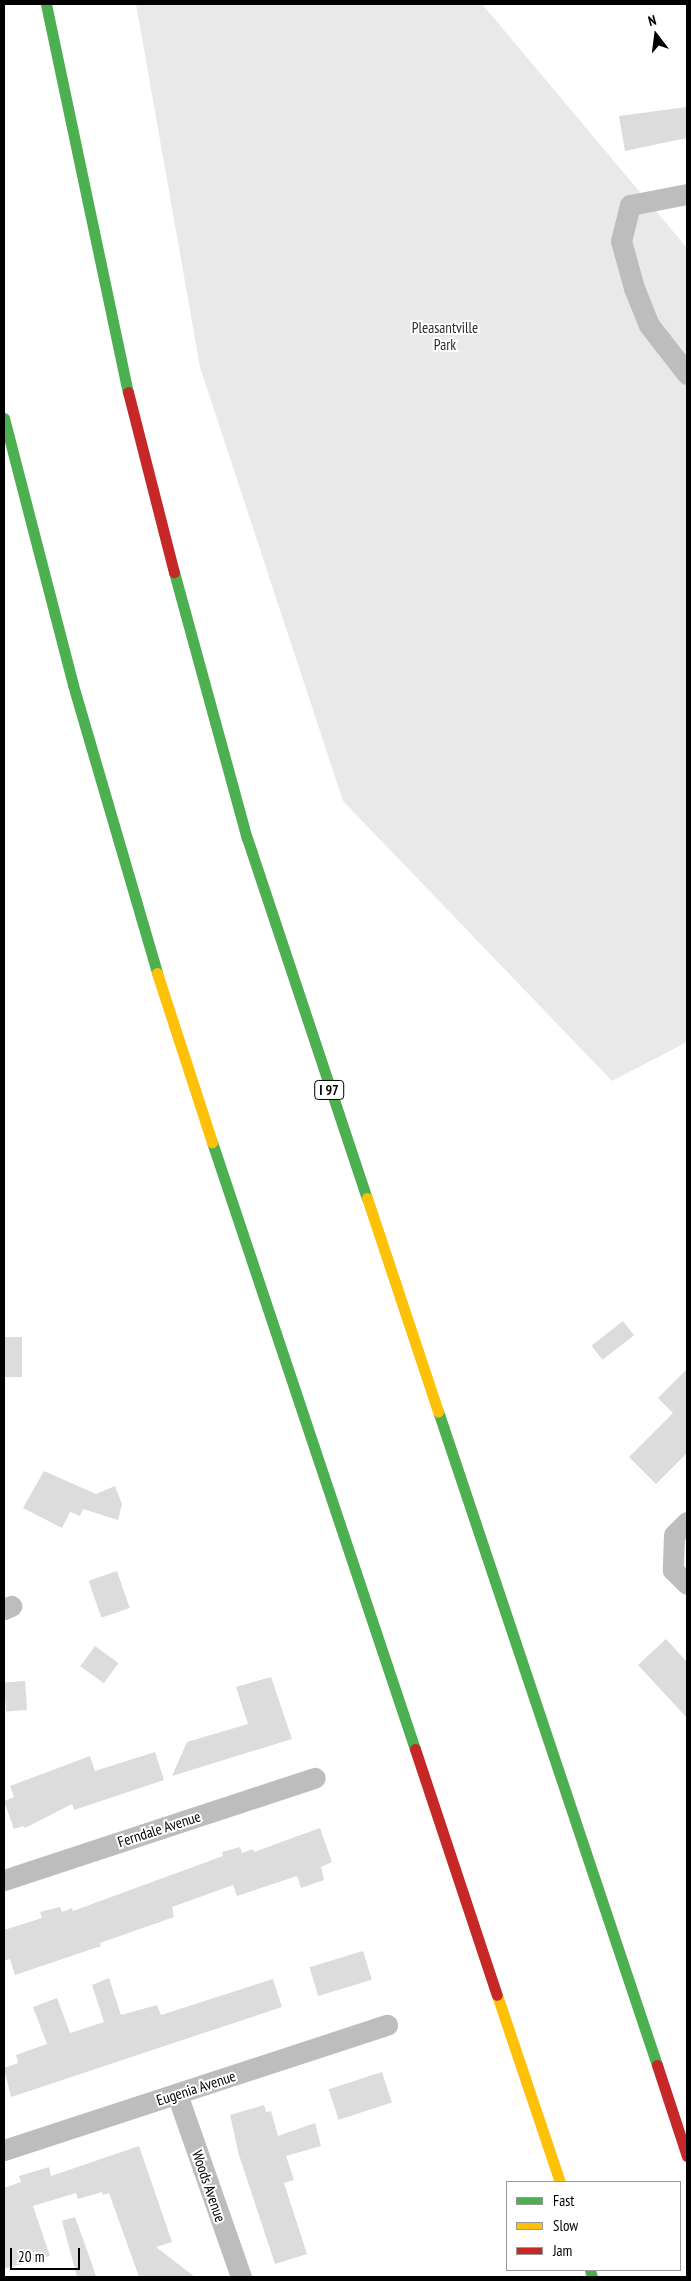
<!DOCTYPE html>
<html>
<head>
<meta charset="utf-8">
<style>
  body { margin:0 }
  #map { position:relative; width:691px; height:2281px; overflow:hidden; background:#fff; font-family:"PT Sans Narrow",sans-serif }
  div>[style] { position:absolute }
  .green>* { inset:0; background:#e9e9e9 }
  .building>* { inset:0; background:#dcdcdc; transform-origin:0 0 }
  .street>* { height:21px; margin:-10.5px; padding:0 10.5px; transform-origin:10.5px; border-radius:10.5px; background:#bdbdbd }
  .fast>* { height:11px; margin:-5.5px; padding:0 5.5px; transform-origin:5.5px; border-radius:5.5px; background:#4caf50 }
  .slow>* { height:11px; margin:-5.5px; padding:0 5.5px; transform-origin:5.5px; border-radius:5.5px; background:#ffc107 }
  .jam>* { height:11px; margin:-5.5px; padding:0 5.5px; transform-origin:5.5px; border-radius:5.5px; background:#c62828 }
  span { translate:-50% -50%; white-space:nowrap; text-align:center; line-height:1.15; -webkit-text-stroke:4px #fff; paint-order:stroke }
  .shield-label span { padding:1px 4px; background:#fff; border:1px solid; border-radius:4px; -webkit-text-stroke-width:0 }
  .shield-label { font-size:14px; color:#000; font-weight:700 }
  .park-label { font-size:15px; color:#2e2e2e }
  .street-label { font-size:15px; color:#000 }
  .frame { position:absolute; inset:0; border:5px solid #000; pointer-events:none }
  .legend { position:absolute; left:506px; top:2181px; width:175px; height:90px; box-sizing:border-box; background:#fff; border:1px solid #999; margin:0; padding:6px 9px; list-style:none; font-size:15px; color:#000 }
  .legend li { display:flex; align-items:center; gap:10px; height:25px }
  .legend b { width:25px; border:1px solid #999 }
  .north { position:absolute; left:631px; top:10px; width:50px; height:50px; -webkit-text-stroke:4px #fff; paint-order:stroke; rotate:345deg; font-size:14px; font-weight:700; line-height:20px; text-align:center; color:#000 }
  .north::after { content:''; display:block; margin:auto; width:18px; height:22px; background:#000; clip-path:polygon(50% 0,100% 100%,50% 72%,0 100%) }
  .scale { position:absolute; left:10px; top:2248px; width:70px; height:22px; box-sizing:border-box; border:2px solid #000; border-top:0; padding-left:6px; font-size:15px; line-height:18px; white-space:nowrap; color:#000; -webkit-text-stroke:4px #fff; paint-order:stroke }
</style>
</head>
<body>
<div id="map">
  <div class="green">
    <div style="clip-path:polygon(136px 4px,482px 4px,687px 248px,687px 1042px,612px 1081px,343px 801px,200px 367px)"></div>
  </div>
  <div class="building">
    <div style="clip-path:polygon(687px 107px,687px 138px,625px 151px,619px 116px)"></div>
    <div style="left:623px;top:1321px;width:18px;height:40px;rotate:52deg"></div>
    <div style="left:22px;top:1337px;width:40px;height:18px;rotate:90deg"></div>
    <div style="clip-path:polygon(687px 1369px,687px 1453px,656px 1484px,629px 1457px,673px 1413px,658px 1398px)"></div>
    <div style="clip-path:polygon(44px 1471px,96px 1494px,115px 1486px,122px 1504px,118px 1520px,83px 1509px,80px 1516px,70px 1512px,62px 1528px,23px 1508px)"></div>
    <div style="left:117px;top:1571px;width:39px;height:30px;rotate:71deg"></div>
    <div style="clip-path:polygon(666px 1639px,687px 1662px,687px 1718px,638px 1665px)"></div>
    <div style="left:95px;top:1646px;width:29px;height:25px;rotate:36deg"></div>
    <div style="clip-path:polygon(271px 1677px,292px 1739px,172px 1776px,187px 1742px,248px 1724px,236px 1687px)"></div>
    <div style="left:25px;top:1681px;width:29px;height:21px;rotate:86deg"></div>
    <div style="clip-path:polygon(155px 1752px,164px 1780px,74px 1810px,72px 1804px,25px 1828px,24px 1826px,14px 1829px,4px 1801px,14px 1797px,10px 1786px,90px 1756px,95px 1771px)"></div>
    <div style="clip-path:polygon(320px 1828px,332px 1862px,321px 1867px,324px 1880px,301px 1888px,297px 1876px,237px 1896px,233px 1885px,172px 1907px,174px 1917px,100px 1943px,101px 1946px,15px 1975px,10px 1959px,4px 1961px,4px 1930px,42px 1918px,40px 1912px,60px 1907px,62px 1912px,72px 1908px,73px 1911px,223px 1856px,222px 1852px,240px 1847px,242px 1853px,253px 1849px,254px 1852px)"></div>
    <div style="left:363px;top:1951px;width:30px;height:56px;rotate:73deg"></div>
    <div style="clip-path:polygon(109px 1978px,121px 2015px,157px 2005px,161px 2015px,273px 1979px,282px 2007px,11px 2097px,4px 2068px,18px 2063px,16px 2055px,47px 2044px,33px 2007px,57px 1998px,70px 2033px,104px 2022px,92px 1985px)"></div>
    <div style="left:382px;top:2072px;width:32px;height:56px;rotate:72deg"></div>
    <div style="clip-path:polygon(264px 2105px,266px 2112px,271px 2111px,278px 2136px,315px 2123px,321px 2146px,286px 2156px,294px 2180px,284px 2183px,307px 2254px,275px 2264px,239px 2155px,230px 2115px)"></div>
    <div style="clip-path:polygon(139px 2146px,172px 2242px,156px 2247px,195px 2277px,139px 2277px,109px 2193px,103px 2195px,102px 2192px,78px 2199px,76px 2193px,33px 2206px,50px 2256px,4px 2269px,4px 2188px,21px 2182px,19px 2176px,49px 2167px,51px 2176px)"></div>
    <div style="clip-path:polygon(75px 2217px,92px 2264px,96px 2277px,77px 2277px,62px 2221px)"></div>
  </div>
  <div class="street">
    <div style="left:687px;top:194px;width:58px;rotate:169.1deg"></div>
    <div style="left:630px;top:205px;width:37px;rotate:104deg"></div>
    <div style="left:621px;top:241px;width:49px;rotate:74.5deg"></div>
    <div style="left:634px;top:288px;width:40px;rotate:68deg"></div>
    <div style="left:649px;top:325px;width:62px;rotate:52.2deg"></div>
    <div style="left:687px;top:1522px;width:18px;rotate:135deg"></div>
    <div style="left:674px;top:1535px;width:35px;rotate:92deg"></div>
    <div style="left:673px;top:1570px;width:20px;rotate:45deg"></div>
    <div style="left:4px;top:1609px;width:8px;rotate:-23deg"></div>
    <div style="left:4px;top:1880px;width:327px;rotate:-18.2deg"></div>
    <div style="left:177px;top:2094px;width:194px;rotate:70.7deg"></div>
    <div style="left:4px;top:2150px;width:403px;rotate:-18.1deg"></div>
  </div>
  <div class="fast">
    <div style="left:46px;top:4px;width:397px;rotate:78.1deg"></div>
    <div style="left:4px;top:418px;width:276px;rotate:75.5deg"></div>
    <div style="left:73px;top:685px;width:300px;rotate:73.7deg"></div>
    <div style="left:174px;top:572px;width:276px;rotate:74.7deg"></div>
    <div style="left:247px;top:838px;width:379px;rotate:71.6deg"></div>
    <div style="left:212px;top:1142px;width:640px;rotate:71.51deg"></div>
    <div style="left:438px;top:1411px;width:690px;rotate:71.49deg"></div>
    <div style="left:590px;top:2270px;width:7px;rotate:74deg"></div>
  </div>
  <div class="slow">
    <div style="left:157px;top:973px;width:178px;rotate:72deg"></div>
    <div style="left:367px;top:1198px;width:225px;rotate:71.6deg"></div>
    <div style="left:497px;top:1995px;width:197px;rotate:71.4deg"></div>
  </div>
  <div class="jam">
    <div style="left:128px;top:392px;width:186px;rotate:75.7deg"></div>
    <div style="left:415px;top:1749px;width:259px;rotate:71.6deg"></div>
    <div style="left:657px;top:2065px;width:96px;rotate:71.8deg"></div>
  </div>
  <div class="shield-label">
    <span style="left:329px;top:1090px">I 97</span>
  </div>
  <div class="park-label">
    <span style="left:445px;top:336px">Pleasantville<br>Park</span>
  </div>
  <div class="street-label">
    <span style="left:159px;top:1829px;rotate:-18deg">Ferndale Avenue</span>
    <span style="left:196px;top:2088px;rotate:-18deg">Eugenia Avenue</span>
    <span style="left:209px;top:2186px;rotate:71deg">Woods Avenue</span>
  </div>
  <div class="frame"></div>
  <ul class="legend">
  <li><b style="height:6px;background:#4caf50"></b>Fast</li>
  <li><b style="height:6px;background:#ffc107"></b>Slow</li>
  <li><b style="height:6px;background:#c62828"></b>Jam</li>
  </ul>
  <div class="north">N</div>
  <div class="scale">20 m</div>
</div>
</body>
</html>
